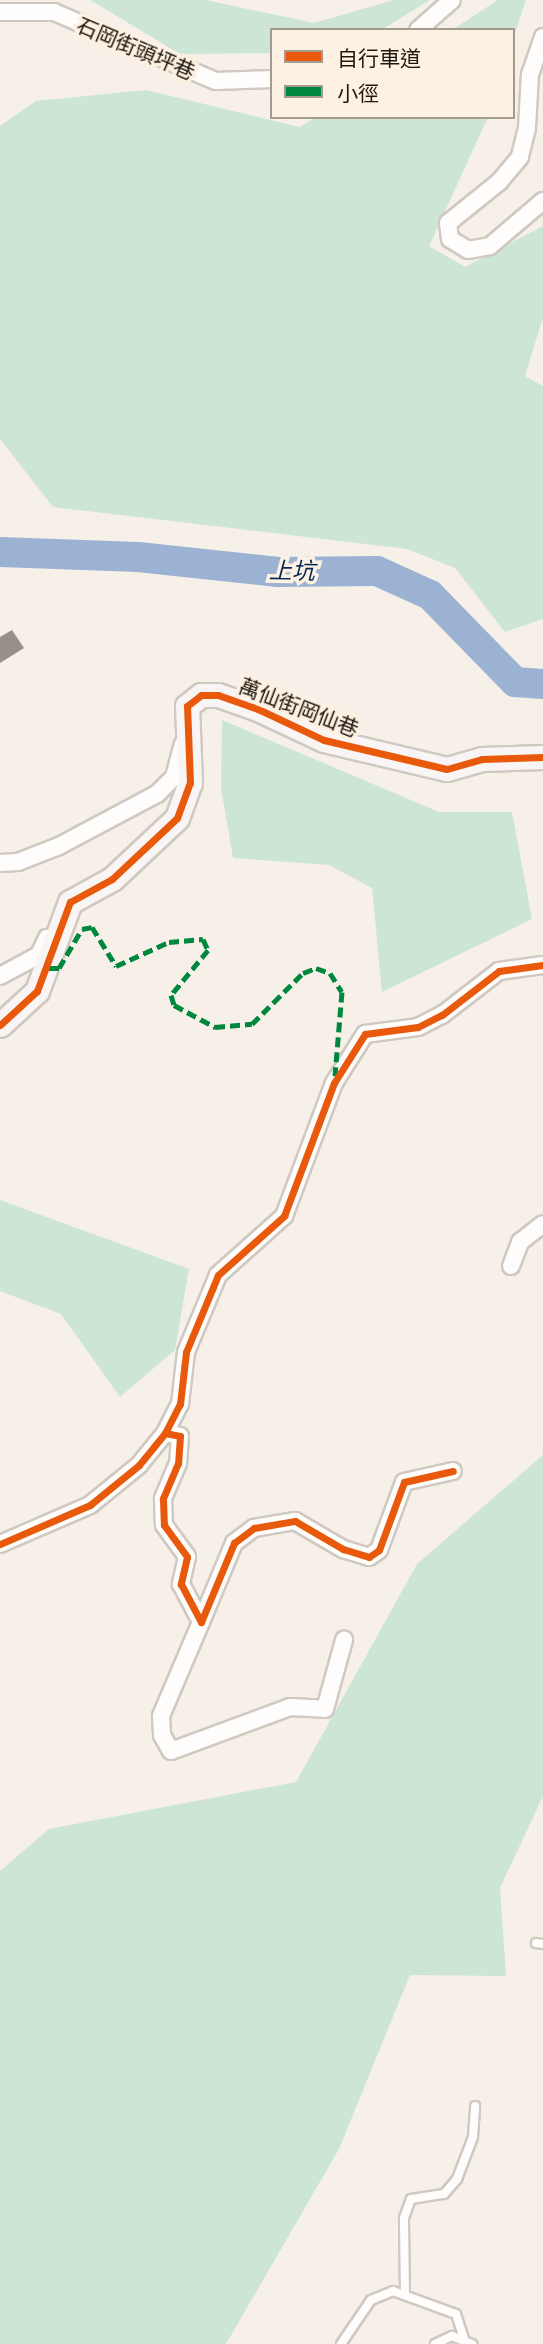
<!DOCTYPE html>
<html>
<head>
<meta charset="utf-8">
<style>
  body { margin:0 }
  #map { position:relative; width:543px; height:2344px; overflow:hidden; background:#f6f0e8; font-family:"Exo 2","Noto Sans TC",sans-serif }
  div>[style] { position:absolute }
  .green>* { inset:0; background:#cce5d4 }
  .river>* { height:30px; margin:-15px; padding:0 15px; transform-origin:15px; border-radius:15px; background:#9cb2d3 }
  .building>* { inset:0; background:#969089 }
  .roads { filter:drop-shadow(2px 0 #cfc9c1) drop-shadow(-2px 0 #cfc9c1) drop-shadow(0 2px #cfc9c1) drop-shadow(0 -2px #cfc9c1) }
  .lane>* { height:8px; margin:-4px; padding:0 4px; transform-origin:4px; border-radius:4px; background:#fefdfc }
  .street>* { height:16px; margin:-8px; padding:0 8px; transform-origin:8px; border-radius:8px; background:#fefdfc }
  .secondary>* { height:23px; margin:-11.5px; padding:0 11.5px; transform-origin:11.5px; border-radius:11.5px; background:#faf5f5 }
  .quiet>* { height:5px; margin-top:-2.5px; transform-origin:0; background:repeating-linear-gradient(90deg,#00873e 0 10px,transparent 0 15px) }
  .cycleway>* { height:7px; margin:-3.5px; padding:0 3.5px; transform-origin:3.5px; border-radius:3.5px; background:#e8590c }
  span { translate:-50% -50%; white-space:nowrap; text-align:center; line-height:1.15; -webkit-text-stroke:7px #fcf1e2; paint-order:stroke }
  .street-label { font-size:21px; color:#1f180f }
  .water-label { font-size:23px; color:#052855; font-style:italic }
  .legend { position:absolute; left:270px; top:28px; width:245px; height:91px; box-sizing:border-box; background:#fcf1e2; border:2px solid #a49a8e; margin:0; padding:9px 12px; list-style:none; font-size:21px; color:#1f180f }
  .legend li { display:flex; align-items:center; gap:14px; height:35px }
  .legend b { width:35px; border:2px solid #a49a8e }
</style>
</head>
<body>
<div id="map">
  <div class="green">
    <div style="clip-path:polygon(90px 0,206px 0,314px 23px,394px 0,430px 0,381px 30px,272px 30px,272px 53px,180px 54px)"></div>
    <div style="clip-path:polygon(498px 0,526px 0,513px 39px,513px 30px,452px 30px)"></div>
    <div style="clip-path:polygon(146px 90px,300px 127px,316px 117px,488px 117px,429px 246px,465px 267px,543px 226px,543px 317px,525px 376px,543px 386px,543px 619px,505px 632px,455px 568px,407px 549px,53px 507px,0 439px,0 126px,36px 101px)"></div>
    <div style="clip-path:polygon(222px 720px,439px 812px,512px 812px,532px 919px,382px 992px,372px 888px,329px 865px,233px 858px,221px 788px)"></div>
    <div style="clip-path:polygon(0 1200px,189px 1269px,175px 1350px,120px 1397px,61px 1314px,0 1291px)"></div>
    <div style="clip-path:polygon(543px 1455px,543px 1796px,500px 1888px,506px 1976px,410px 1975px,339px 2149px,226px 2344px,0 2344px,0 1871px,49px 1829px,296px 1782px,417px 1564px)"></div>
  </div>
  <div class="river">
    <div style="left:0;top:552px;width:138px;rotate:2.1deg"></div>
    <div style="left:138px;top:557px;width:141px;rotate:6.1deg"></div>
    <div style="left:278px;top:572px;width:99px;rotate:-0.6deg"></div>
    <div style="left:377px;top:571px;width:58px;rotate:24.4deg"></div>
    <div style="left:430px;top:595px;width:122px;rotate:45.7deg"></div>
    <div style="left:515px;top:682px;width:28px;rotate:4deg"></div>
  </div>
  <div class="building">
    <div style="clip-path:polygon(12px 630px,24px 648px,0 663px,0 637px)"></div>
  </div>
  <div class="roads">
    <div class="lane">
      <div style="left:536px;top:1943px;width:7px;rotate:8deg"></div>
      <div style="left:405px;top:2294px;width:76px;rotate:-90.8deg"></div>
      <div style="left:404px;top:2218px;width:20px;rotate:-70deg"></div>
      <div style="left:411px;top:2199px;width:33px;rotate:-9deg"></div>
      <div style="left:444px;top:2194px;width:20px;rotate:-49deg"></div>
      <div style="left:457px;top:2179px;width:45px;rotate:-69.1deg"></div>
      <div style="left:473px;top:2137px;width:31px;rotate:-86deg"></div>
      <div style="left:341px;top:2344px;width:53px;rotate:-55.7deg"></div>
      <div style="left:371px;top:2300px;width:24px;rotate:-22deg"></div>
      <div style="left:393px;top:2291px;width:67px;rotate:20.1deg"></div>
      <div style="left:456px;top:2314px;width:26px;rotate:72deg"></div>
      <div style="left:435px;top:2344px;width:19px;rotate:-25deg"></div>
      <div style="left:452px;top:2336px;width:22px;rotate:22deg"></div>
    </div>
    <div class="street">
      <div style="left:0;top:12px;width:54px"></div>
      <div style="left:54px;top:12px;width:176px;rotate:23.1deg"></div>
      <div style="left:216px;top:81px;width:56px;rotate:-2deg"></div>
      <div style="left:418px;top:30px;width:45px;rotate:-41.4deg"></div>
      <div style="left:543px;top:37px;width:39px;rotate:109deg"></div>
      <div style="left:530px;top:74px;width:54px;rotate:93.2deg"></div>
      <div style="left:527px;top:128px;width:30px;rotate:104deg"></div>
      <div style="left:520px;top:157px;width:33px;rotate:130deg"></div>
      <div style="left:499px;top:182px;width:65px;rotate:141.2deg"></div>
      <div style="left:448px;top:223px;width:16px;rotate:83deg"></div>
      <div style="left:450px;top:239px;width:21px;rotate:31deg"></div>
      <div style="left:468px;top:250px;width:22px;rotate:-10deg"></div>
      <div style="left:490px;top:246px;width:70px;rotate:-40.3deg"></div>
      <div style="left:0;top:863px;width:18px;rotate:-3deg"></div>
      <div style="left:18px;top:862px;width:44px;rotate:-21.3deg"></div>
      <div style="left:59px;top:846px;width:111px;rotate:-28deg"></div>
      <div style="left:157px;top:794px;width:24px;rotate:-45deg"></div>
      <div style="left:174px;top:777px;width:34px;rotate:-75deg"></div>
      <div style="left:0;top:976px;width:44px;rotate:-28.3deg"></div>
      <div style="left:39px;top:955px;width:19px;rotate:-65deg"></div>
      <div style="left:511px;top:1266px;width:26px;rotate:-69deg"></div>
      <div style="left:520px;top:1242px;width:29px;rotate:-38deg"></div>
      <div style="left:165px;top:1433px;width:33px;rotate:-63deg"></div>
      <div style="left:180px;top:1404px;width:52px;rotate:-83.4deg"></div>
      <div style="left:186px;top:1352px;width:83px;rotate:-67.4deg"></div>
      <div style="left:218px;top:1275px;width:89px;rotate:-41.8deg"></div>
      <div style="left:284px;top:1216px;width:142px;rotate:-69.4deg"></div>
      <div style="left:334px;top:1083px;width:58px;rotate:-57.7deg"></div>
      <div style="left:365px;top:1034px;width:53px;rotate:-7.5deg"></div>
      <div style="left:418px;top:1027px;width:27px;rotate:-27deg"></div>
      <div style="left:442px;top:1015px;width:72px;rotate:-37.7deg"></div>
      <div style="left:499px;top:971px;width:44px;rotate:-7.8deg"></div>
      <div style="left:0;top:1544px;width:98px;rotate:-23.4deg"></div>
      <div style="left:90px;top:1505px;width:63px;rotate:-39.2deg"></div>
      <div style="left:139px;top:1465px;width:41px;rotate:-50.9deg"></div>
      <div style="left:165px;top:1433px;width:15px;rotate:11deg"></div>
      <div style="left:180px;top:1436px;width:27px;rotate:94deg"></div>
      <div style="left:178px;top:1463px;width:39px;rotate:113deg"></div>
      <div style="left:163px;top:1499px;width:26px;rotate:88deg"></div>
      <div style="left:164px;top:1525px;width:39px;rotate:54deg"></div>
      <div style="left:187px;top:1557px;width:28px;rotate:103deg"></div>
      <div style="left:181px;top:1584px;width:43px;rotate:62.2deg"></div>
      <div style="left:201px;top:1622px;width:86px;rotate:-67.3deg"></div>
      <div style="left:234px;top:1543px;width:25px;rotate:-37deg"></div>
      <div style="left:254px;top:1528px;width:42px;rotate:-9.7deg"></div>
      <div style="left:295px;top:1521px;width:56px;rotate:30.3deg"></div>
      <div style="left:343px;top:1549px;width:27px;rotate:17deg"></div>
      <div style="left:369px;top:1557px;width:12px;rotate:-35deg"></div>
      <div style="left:379px;top:1550px;width:72px;rotate:-69.8deg"></div>
      <div style="left:404px;top:1482px;width:50px;rotate:-12.7deg"></div>
      <div style="left:201px;top:1622px;width:102px;rotate:113.1deg"></div>
      <div style="left:161px;top:1716px;width:19px;rotate:87deg"></div>
      <div style="left:162px;top:1735px;width:18px;rotate:61deg"></div>
      <div style="left:171px;top:1751px;width:127px;rotate:-20.3deg"></div>
      <div style="left:290px;top:1707px;width:35px;rotate:3deg"></div>
      <div style="left:325px;top:1709px;width:72px;rotate:-74.6deg"></div>
    </div>
    <div class="secondary">
      <div style="left:0;top:1025px;width:50px;rotate:-42.6deg"></div>
      <div style="left:37px;top:991px;width:95px;rotate:-69.7deg"></div>
      <div style="left:70px;top:902px;width:48px;rotate:-28.7deg"></div>
      <div style="left:112px;top:879px;width:89px;rotate:-43.2deg"></div>
      <div style="left:177px;top:818px;width:37px;rotate:-70deg"></div>
      <div style="left:190px;top:783px;width:77px;rotate:-92.2deg"></div>
      <div style="left:187px;top:706px;width:18px;rotate:-38deg"></div>
      <div style="left:201px;top:695px;width:17px"></div>
      <div style="left:218px;top:695px;width:42px;rotate:19.3deg"></div>
      <div style="left:258px;top:709px;width:73px;rotate:25.2deg"></div>
      <div style="left:324px;top:740px;width:126px;rotate:13.3deg"></div>
      <div style="left:447px;top:769px;width:36px;rotate:-16deg"></div>
      <div style="left:482px;top:759px;width:61px;rotate:-1.9deg"></div>
    </div>
  </div>
  <div class="quiet">
    <div style="left:49px;top:968px;width:10px"></div>
    <div style="left:59px;top:968px;width:45px;rotate:-59.5deg"></div>
    <div style="left:82px;top:929px;width:10px;rotate:-11deg"></div>
    <div style="left:92px;top:927px;width:46px;rotate:58.4deg"></div>
    <div style="left:116px;top:966px;width:58px;rotate:-24.4deg"></div>
    <div style="left:169px;top:942px;width:34px;rotate:-5deg"></div>
    <div style="left:203px;top:939px;width:12px;rotate:66deg"></div>
    <div style="left:208px;top:950px;width:58px;rotate:129.4deg"></div>
    <div style="left:171px;top:995px;width:10px;rotate:73deg"></div>
    <div style="left:174px;top:1005px;width:47px;rotate:28.2deg"></div>
    <div style="left:215px;top:1027px;width:37px;rotate:-5deg"></div>
    <div style="left:252px;top:1024px;width:72px;rotate:-45deg"></div>
    <div style="left:303px;top:973px;width:14px;rotate:-21deg"></div>
    <div style="left:316px;top:968px;width:15px;rotate:20deg"></div>
    <div style="left:330px;top:973px;width:22px;rotate:58deg"></div>
    <div style="left:342px;top:992px;width:84px;rotate:94.8deg"></div>
  </div>
  <div class="cycleway">
    <div style="left:0;top:1025px;width:50px;rotate:-42.6deg"></div>
    <div style="left:37px;top:991px;width:95px;rotate:-69.7deg"></div>
    <div style="left:70px;top:902px;width:48px;rotate:-28.7deg"></div>
    <div style="left:112px;top:879px;width:89px;rotate:-43.2deg"></div>
    <div style="left:177px;top:818px;width:37px;rotate:-70deg"></div>
    <div style="left:190px;top:783px;width:77px;rotate:-92.2deg"></div>
    <div style="left:187px;top:706px;width:18px;rotate:-38deg"></div>
    <div style="left:201px;top:695px;width:17px"></div>
    <div style="left:218px;top:695px;width:42px;rotate:19.3deg"></div>
    <div style="left:258px;top:709px;width:73px;rotate:25.2deg"></div>
    <div style="left:324px;top:740px;width:126px;rotate:13.3deg"></div>
    <div style="left:447px;top:769px;width:36px;rotate:-16deg"></div>
    <div style="left:482px;top:759px;width:61px;rotate:-1.9deg"></div>
    <div style="left:165px;top:1433px;width:33px;rotate:-63deg"></div>
    <div style="left:180px;top:1404px;width:52px;rotate:-83.4deg"></div>
    <div style="left:186px;top:1352px;width:83px;rotate:-67.4deg"></div>
    <div style="left:218px;top:1275px;width:89px;rotate:-41.8deg"></div>
    <div style="left:284px;top:1216px;width:142px;rotate:-69.4deg"></div>
    <div style="left:334px;top:1083px;width:58px;rotate:-57.7deg"></div>
    <div style="left:365px;top:1034px;width:53px;rotate:-7.5deg"></div>
    <div style="left:418px;top:1027px;width:27px;rotate:-27deg"></div>
    <div style="left:442px;top:1015px;width:72px;rotate:-37.7deg"></div>
    <div style="left:499px;top:971px;width:44px;rotate:-7.8deg"></div>
    <div style="left:0;top:1544px;width:98px;rotate:-23.4deg"></div>
    <div style="left:90px;top:1505px;width:63px;rotate:-39.2deg"></div>
    <div style="left:139px;top:1465px;width:41px;rotate:-50.9deg"></div>
    <div style="left:165px;top:1433px;width:15px;rotate:11deg"></div>
    <div style="left:180px;top:1436px;width:27px;rotate:94deg"></div>
    <div style="left:178px;top:1463px;width:39px;rotate:113deg"></div>
    <div style="left:163px;top:1499px;width:26px;rotate:88deg"></div>
    <div style="left:164px;top:1525px;width:39px;rotate:54deg"></div>
    <div style="left:187px;top:1557px;width:28px;rotate:103deg"></div>
    <div style="left:181px;top:1584px;width:43px;rotate:62.2deg"></div>
    <div style="left:201px;top:1622px;width:86px;rotate:-67.3deg"></div>
    <div style="left:234px;top:1543px;width:25px;rotate:-37deg"></div>
    <div style="left:254px;top:1528px;width:42px;rotate:-9.7deg"></div>
    <div style="left:295px;top:1521px;width:56px;rotate:30.3deg"></div>
    <div style="left:343px;top:1549px;width:27px;rotate:17deg"></div>
    <div style="left:369px;top:1557px;width:12px;rotate:-35deg"></div>
    <div style="left:379px;top:1550px;width:72px;rotate:-69.8deg"></div>
    <div style="left:404px;top:1482px;width:50px;rotate:-12.7deg"></div>
  </div>
  <div class="street-label">
    <span style="left:136px;top:48px;rotate:23deg">石岡街頭坪巷</span>
    <span style="left:299px;top:707px;rotate:21deg">萬仙街岡仙巷</span>
  </div>
  <div class="water-label">
    <span style="left:292px;top:570px;rotate:1deg">上坑</span>
  </div>
  <ul class="legend">
  <li><b style="height:9px;background:#e8590c"></b>自行車道</li>
  <li><b style="height:9px;background:#00873e"></b>小徑</li>
  </ul>
</div>
</body>
</html>
